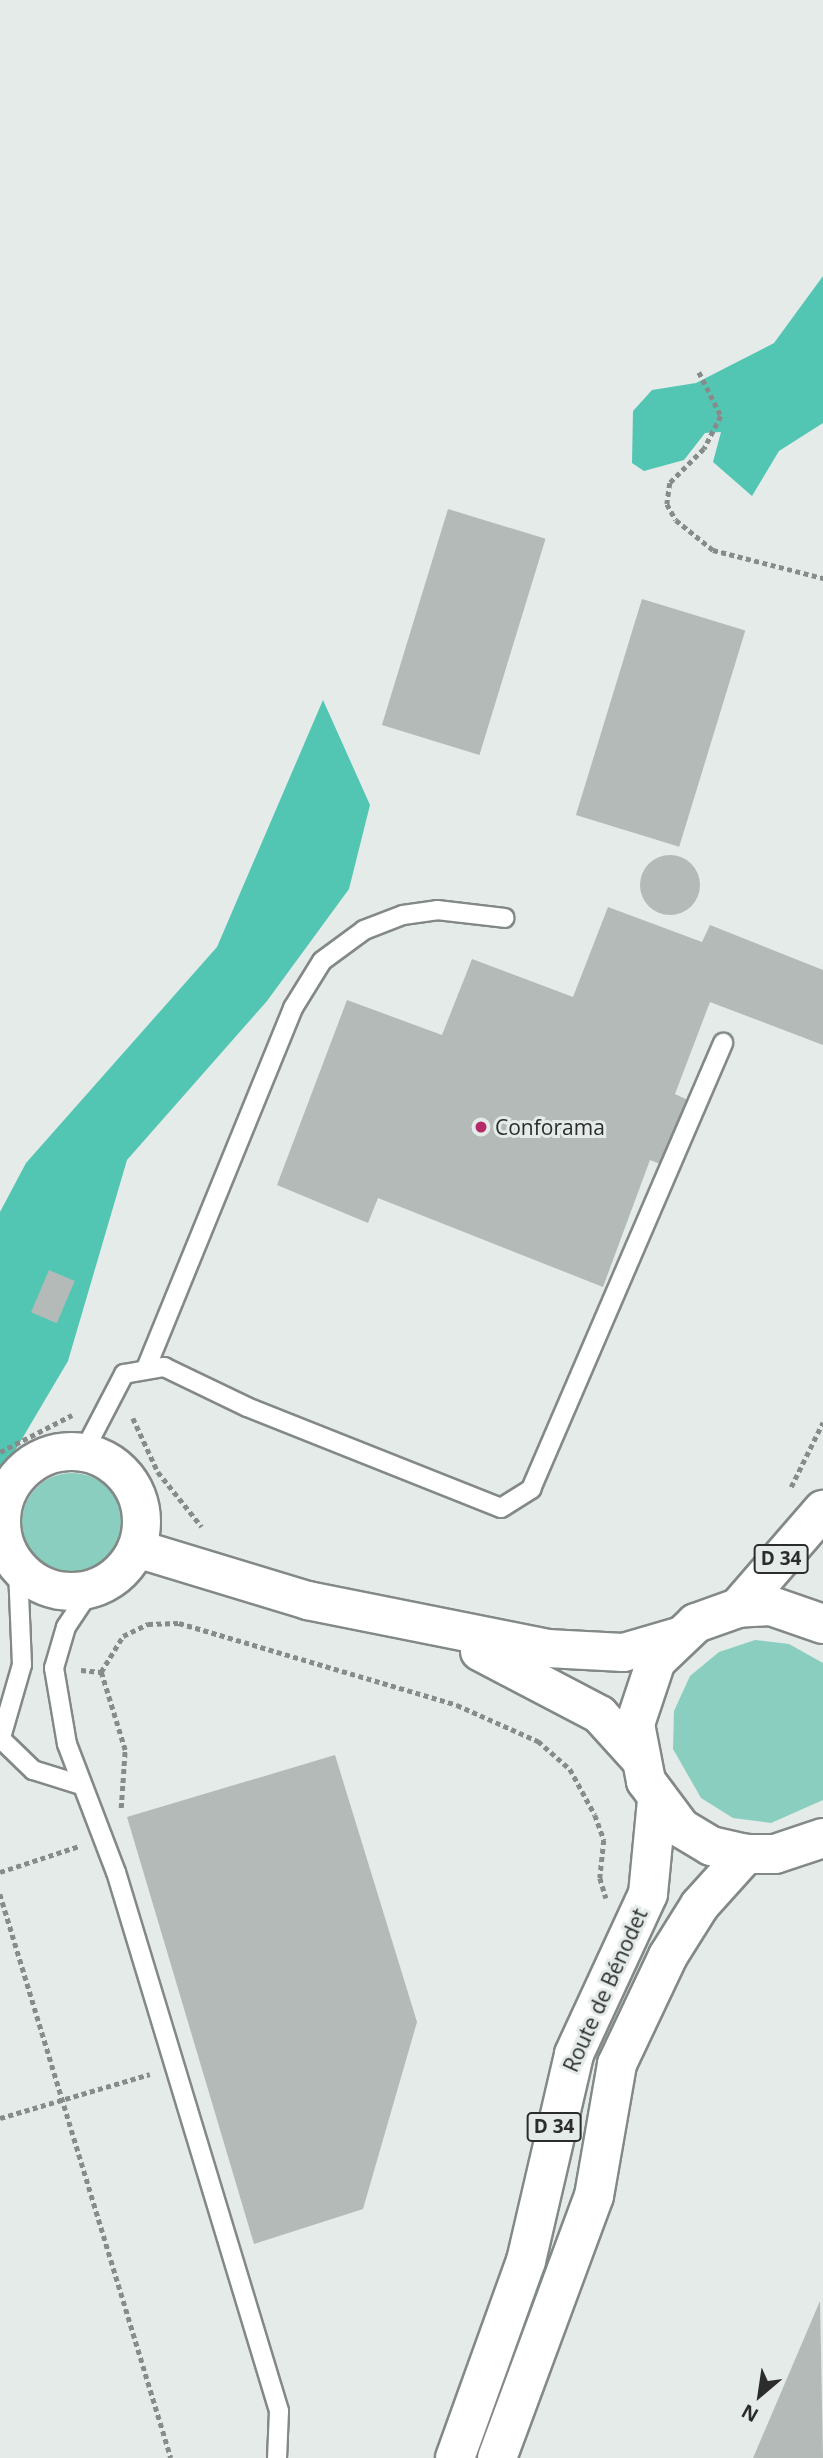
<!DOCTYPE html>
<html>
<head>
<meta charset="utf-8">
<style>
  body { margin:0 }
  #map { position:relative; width:823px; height:2458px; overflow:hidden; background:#e4ebe9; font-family:"Open Sans",sans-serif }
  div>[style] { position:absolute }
  .green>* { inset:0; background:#8acec0 }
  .round { border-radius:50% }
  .forest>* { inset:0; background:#52c6b2 }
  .building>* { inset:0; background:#b3bab8; transform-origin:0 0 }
  .path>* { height:4.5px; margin-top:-2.25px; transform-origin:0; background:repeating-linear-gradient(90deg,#878c8b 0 5px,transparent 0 8.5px) }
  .roads { filter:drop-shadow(2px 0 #828987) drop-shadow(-2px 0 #828987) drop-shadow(0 2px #828987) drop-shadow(0 -2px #828987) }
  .lane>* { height:18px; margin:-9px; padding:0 9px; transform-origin:9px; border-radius:9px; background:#fff }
  .street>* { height:37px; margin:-18.5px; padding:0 18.5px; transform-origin:18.5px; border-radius:18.5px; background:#fff }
  .street>.ring { margin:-18.5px; padding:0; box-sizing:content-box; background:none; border:37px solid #fff; border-radius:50% }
  .primary>* { height:38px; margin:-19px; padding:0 19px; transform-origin:19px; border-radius:19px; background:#fff }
  .dots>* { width:19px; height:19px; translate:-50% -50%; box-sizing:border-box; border:4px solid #e4ebe9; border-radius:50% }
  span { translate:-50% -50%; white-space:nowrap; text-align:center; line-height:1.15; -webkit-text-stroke:6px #e4ebe9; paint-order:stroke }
  .shield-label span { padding:2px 5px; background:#e4ebe9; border:2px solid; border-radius:5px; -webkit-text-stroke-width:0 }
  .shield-label { font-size:19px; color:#2a2d2c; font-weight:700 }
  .poi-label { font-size:21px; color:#2a2d2c }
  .left { translate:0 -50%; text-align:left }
  .street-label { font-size:21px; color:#2a2d2c }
  .north { position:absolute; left:725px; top:2360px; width:70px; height:70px; -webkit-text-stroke:5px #e4ebe9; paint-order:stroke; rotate:209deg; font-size:19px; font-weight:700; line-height:28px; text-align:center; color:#2a2d2c }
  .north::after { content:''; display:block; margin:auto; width:24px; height:32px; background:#2a2d2c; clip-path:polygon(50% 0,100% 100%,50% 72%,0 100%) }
</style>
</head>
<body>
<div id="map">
  <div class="green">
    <div class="round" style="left:22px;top:1473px;width:100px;height:100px"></div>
    <div style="clip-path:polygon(755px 1640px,789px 1644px,823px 1663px,823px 1800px,771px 1823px,733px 1818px,701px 1798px,673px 1749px,674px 1711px,690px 1676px,719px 1652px)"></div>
  </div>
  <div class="forest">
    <div style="clip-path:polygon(823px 276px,823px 423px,779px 451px,752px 496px,713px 462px,721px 432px,705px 433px,684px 460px,644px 471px,632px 463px,633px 411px,652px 390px,696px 383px,774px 343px)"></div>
    <div style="clip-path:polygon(323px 700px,370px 805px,349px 889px,267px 1001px,127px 1160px,68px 1361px,0 1476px,0 1212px,26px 1163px,217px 947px)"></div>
  </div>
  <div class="building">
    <div style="left:448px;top:509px;width:102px;height:226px;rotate:17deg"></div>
    <div style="left:642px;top:599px;width:108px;height:226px;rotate:17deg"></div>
    <div class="round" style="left:640px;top:855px;width:60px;height:60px"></div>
    <div style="clip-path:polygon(608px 907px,702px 942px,710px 925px,823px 970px,823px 1045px,710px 1002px,675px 1094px,690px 1101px,665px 1166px,650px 1160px,603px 1287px,378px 1198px,368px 1223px,277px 1185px,347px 1000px,442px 1035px,472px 959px,573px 997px)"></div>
    <div style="left:49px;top:1270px;width:28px;height:46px;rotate:23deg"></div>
    <div style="clip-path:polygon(335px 1755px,417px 2022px,363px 2209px,254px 2244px,127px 1817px)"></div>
    <div style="clip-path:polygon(820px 2301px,823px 2458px,753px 2458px)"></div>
  </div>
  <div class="path">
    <div style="left:699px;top:372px;width:49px;rotate:63.4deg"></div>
    <div style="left:721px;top:416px;width:37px;rotate:117deg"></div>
    <div style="left:704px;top:449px;width:48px;rotate:135deg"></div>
    <div style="left:670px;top:483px;width:21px;rotate:98deg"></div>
    <div style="left:667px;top:504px;width:18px;rotate:61deg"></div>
    <div style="left:676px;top:520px;width:48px;rotate:39deg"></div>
    <div style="left:713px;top:550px;width:114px;rotate:14.3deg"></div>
    <div style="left:133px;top:1418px;width:60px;rotate:65.2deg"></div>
    <div style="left:158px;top:1472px;width:70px;rotate:51.3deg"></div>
    <div style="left:0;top:1452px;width:81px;rotate:-27.2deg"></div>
    <div style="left:791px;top:1487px;width:72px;rotate:-63.8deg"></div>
    <div style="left:81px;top:1670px;width:20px;rotate:6deg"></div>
    <div style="left:121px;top:1808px;width:58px;rotate:-86.1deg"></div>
    <div style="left:125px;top:1750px;width:82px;rotate:-107.1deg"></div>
    <div style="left:101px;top:1672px;width:42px;rotate:-58.6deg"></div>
    <div style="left:123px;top:1636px;width:28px;rotate:-26deg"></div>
    <div style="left:148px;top:1624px;width:31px;rotate:-2deg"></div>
    <div style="left:179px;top:1623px;width:290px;rotate:16.4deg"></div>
    <div style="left:457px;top:1705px;width:89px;rotate:24deg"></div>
    <div style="left:538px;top:1741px;width:43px;rotate:41.2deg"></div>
    <div style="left:570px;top:1769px;width:52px;rotate:61.5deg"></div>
    <div style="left:595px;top:1815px;width:27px;rotate:70deg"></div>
    <div style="left:604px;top:1840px;width:38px;rotate:96deg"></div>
    <div style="left:600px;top:1878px;width:21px;rotate:73deg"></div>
    <div style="left:0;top:1872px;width:83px;rotate:-18.2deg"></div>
    <div style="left:0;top:1894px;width:589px;rotate:73.13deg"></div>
    <div style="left:0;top:2118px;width:156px;rotate:-16.3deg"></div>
  </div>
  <div class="roads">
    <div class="lane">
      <div style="left:147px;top:1366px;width:387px;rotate:-67.8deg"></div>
      <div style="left:293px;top:1008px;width:55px;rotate:-58.3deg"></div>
      <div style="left:322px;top:961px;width:52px;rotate:-36.4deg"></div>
      <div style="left:364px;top:930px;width:42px;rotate:-21deg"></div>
      <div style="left:403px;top:915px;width:34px;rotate:-8deg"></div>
      <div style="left:437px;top:910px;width:68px;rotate:6.7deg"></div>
      <div style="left:84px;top:1451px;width:87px;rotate:-62.5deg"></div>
      <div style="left:124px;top:1374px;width:41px;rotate:-9.9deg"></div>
      <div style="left:164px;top:1367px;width:92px;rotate:25.7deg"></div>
      <div style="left:247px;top:1407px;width:273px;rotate:21.7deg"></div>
      <div style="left:501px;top:1508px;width:36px;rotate:-32deg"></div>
      <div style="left:531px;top:1489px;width:486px;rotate:-66.7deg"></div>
      <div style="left:92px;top:1588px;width:47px;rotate:123.7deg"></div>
      <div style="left:66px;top:1627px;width:43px;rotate:106.3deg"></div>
      <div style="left:54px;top:1668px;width:77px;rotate:80.3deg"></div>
      <div style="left:67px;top:1744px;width:137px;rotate:69.1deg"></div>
      <div style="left:116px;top:1872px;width:563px;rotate:73.17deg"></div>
      <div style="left:279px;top:2411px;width:47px;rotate:92.4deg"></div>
      <div style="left:1px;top:1739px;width:45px;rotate:44.1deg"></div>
      <div style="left:33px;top:1770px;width:50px;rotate:17.4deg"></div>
      <div style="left:0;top:1741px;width:79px;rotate:-73.9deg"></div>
      <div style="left:22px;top:1665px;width:97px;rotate:-92.4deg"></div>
    </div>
    <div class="street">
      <div class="ring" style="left:1px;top:1451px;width:103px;height:103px"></div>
      <div style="left:136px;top:1548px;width:179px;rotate:16.9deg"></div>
      <div style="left:307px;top:1600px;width:245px;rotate:11.3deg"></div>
      <div style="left:547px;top:1648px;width:76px;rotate:3deg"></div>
      <div style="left:623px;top:1652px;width:57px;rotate:-16.2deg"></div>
      <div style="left:479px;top:1651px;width:136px;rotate:27.7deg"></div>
      <div style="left:599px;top:1714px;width:58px;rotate:47.8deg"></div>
    </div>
    <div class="primary">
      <div style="left:738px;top:1608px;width:130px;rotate:-49.1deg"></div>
      <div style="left:823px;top:1624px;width:55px;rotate:-160.9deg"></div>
      <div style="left:771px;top:1606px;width:33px;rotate:177deg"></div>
      <div style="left:738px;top:1608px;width:45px;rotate:160.3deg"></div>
      <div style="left:696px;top:1623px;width:55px;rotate:136.5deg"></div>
      <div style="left:656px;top:1661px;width:66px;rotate:108.4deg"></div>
      <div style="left:635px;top:1724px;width:58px;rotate:79.1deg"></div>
      <div style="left:646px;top:1781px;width:59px;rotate:53.3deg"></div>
      <div style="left:681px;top:1828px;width:35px;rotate:31deg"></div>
      <div style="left:711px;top:1846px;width:36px;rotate:13deg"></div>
      <div style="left:746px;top:1854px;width:29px"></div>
      <div style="left:775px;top:1854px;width:51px;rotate:-18.4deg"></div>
      <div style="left:455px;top:2458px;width:209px;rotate:-70.2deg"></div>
      <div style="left:526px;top:2261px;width:212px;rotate:-76.9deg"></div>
      <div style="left:574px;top:2054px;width:176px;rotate:-65.2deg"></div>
      <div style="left:648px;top:1894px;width:93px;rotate:-84.5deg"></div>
      <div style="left:497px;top:2458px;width:279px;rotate:-69.7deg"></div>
      <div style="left:594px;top:2196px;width:134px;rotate:-80.1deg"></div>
      <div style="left:617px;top:2064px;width:119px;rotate:-64.7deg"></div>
      <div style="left:668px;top:1956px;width:60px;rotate:-57.9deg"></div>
      <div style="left:700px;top:1905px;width:69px;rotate:-48deg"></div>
    </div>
  </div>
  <div class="dots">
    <div style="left:481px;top:1127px;background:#b62b67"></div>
  </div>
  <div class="shield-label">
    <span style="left:781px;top:1559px">D 34</span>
    <span style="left:554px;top:2127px">D 34</span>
  </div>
  <div class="poi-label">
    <span class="left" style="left:495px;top:1127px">Conforama</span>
  </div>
  <div class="street-label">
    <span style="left:605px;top:1990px;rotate:-66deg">Route de Bénodet</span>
  </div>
  <div class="north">N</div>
</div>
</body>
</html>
